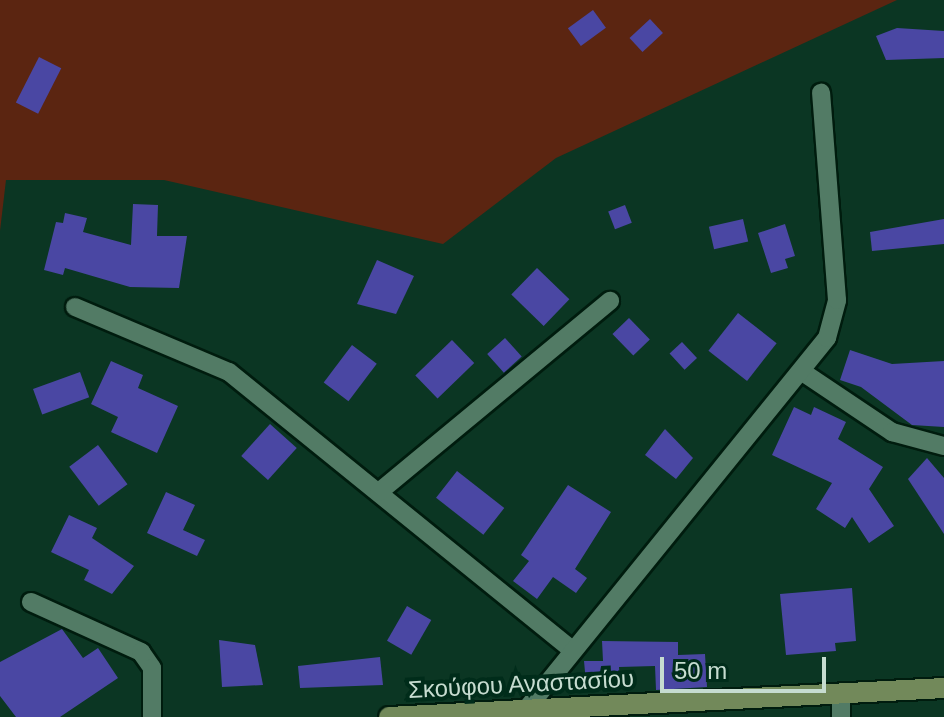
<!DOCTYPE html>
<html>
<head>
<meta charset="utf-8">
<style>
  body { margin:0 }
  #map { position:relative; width:944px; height:717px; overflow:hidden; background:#0b3623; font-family:Arial,sans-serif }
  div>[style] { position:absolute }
  .green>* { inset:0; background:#5b2511 }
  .building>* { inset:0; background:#4a47a3; transform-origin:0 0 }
  .roads { filter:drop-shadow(2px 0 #001c0e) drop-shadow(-2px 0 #001c0e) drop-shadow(0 2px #001c0e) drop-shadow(0 -2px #001c0e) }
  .street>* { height:18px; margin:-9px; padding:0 9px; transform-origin:9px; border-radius:9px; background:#527b65 }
  .secondary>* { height:20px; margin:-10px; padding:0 10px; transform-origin:10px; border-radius:10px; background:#72895a }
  span { translate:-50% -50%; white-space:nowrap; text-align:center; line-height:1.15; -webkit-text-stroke:8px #002c1a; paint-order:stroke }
  .street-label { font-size:24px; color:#c6dcd0 }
  .scale { position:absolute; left:660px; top:657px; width:166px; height:36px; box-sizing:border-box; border:4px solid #c6dcd0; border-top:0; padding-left:10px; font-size:24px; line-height:28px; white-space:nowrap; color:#c6dcd0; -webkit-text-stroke:6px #002c1a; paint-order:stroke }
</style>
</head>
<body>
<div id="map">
  <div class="green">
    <div style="clip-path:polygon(0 0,897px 0,556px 158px,443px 244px,164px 180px,6px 180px,0 231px)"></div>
  </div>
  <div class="building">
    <div style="left:593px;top:10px;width:22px;height:31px;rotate:54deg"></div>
    <div style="left:650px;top:19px;width:19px;height:28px;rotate:47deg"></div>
    <div style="clip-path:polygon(897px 28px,944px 31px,944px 58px,886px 60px,876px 36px)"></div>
    <div style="left:39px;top:57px;width:25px;height:51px;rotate:27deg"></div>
    <div style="clip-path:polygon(133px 204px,158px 205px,157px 236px,187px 236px,179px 288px,130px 287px,65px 268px,63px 275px,44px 270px,56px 222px,63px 223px,65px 213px,87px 218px,83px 232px,131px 245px)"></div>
    <div style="left:625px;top:205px;width:19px;height:18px;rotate:69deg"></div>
    <div style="left:743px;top:219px;width:23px;height:35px;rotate:77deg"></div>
    <div style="clip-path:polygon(944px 219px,944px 244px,872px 251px,870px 232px)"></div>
    <div style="clip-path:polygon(785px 224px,795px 256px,785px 259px,788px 268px,771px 273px,758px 233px)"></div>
    <div style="clip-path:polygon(377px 260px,414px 276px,396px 314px,357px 304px)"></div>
    <div style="left:537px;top:268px;width:45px;height:37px;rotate:44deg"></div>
    <div style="left:738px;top:313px;width:49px;height:48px;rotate:38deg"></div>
    <div style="left:629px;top:318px;width:30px;height:23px;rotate:46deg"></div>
    <div style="left:505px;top:338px;width:25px;height:24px;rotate:48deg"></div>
    <div style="left:452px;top:340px;width:32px;height:51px;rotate:46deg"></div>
    <div style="left:682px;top:342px;width:22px;height:17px;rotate:47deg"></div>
    <div style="left:352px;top:345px;width:31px;height:47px;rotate:37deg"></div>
    <div style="clip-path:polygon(850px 350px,892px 364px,944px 361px,944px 427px,912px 425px,861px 387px,840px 380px)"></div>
    <div style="clip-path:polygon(111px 361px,143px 375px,138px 388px,178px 406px,157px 453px,111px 432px,118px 417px,91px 404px)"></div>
    <div style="left:80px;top:372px;width:27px;height:50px;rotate:70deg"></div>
    <div style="clip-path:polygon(794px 407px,811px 415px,814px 407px,846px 422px,838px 439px,883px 467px,869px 489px,894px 526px,869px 543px,852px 517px,845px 528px,816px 509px,832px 483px,772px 455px)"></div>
    <div style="left:270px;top:424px;width:36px;height:43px;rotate:42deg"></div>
    <div style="clip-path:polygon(665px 429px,693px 458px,676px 479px,645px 455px)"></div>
    <div style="left:98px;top:445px;width:49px;height:36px;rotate:53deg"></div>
    <div style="clip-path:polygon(927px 458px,944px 478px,944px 534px,908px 479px)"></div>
    <div style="left:457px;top:471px;width:60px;height:34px;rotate:38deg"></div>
    <div style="clip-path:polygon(568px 485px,611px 512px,575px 569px,587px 578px,576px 593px,553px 577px,537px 599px,513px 581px,529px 561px,521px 555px)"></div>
    <div style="clip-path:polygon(166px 492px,195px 505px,183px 530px,205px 540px,197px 556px,147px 533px)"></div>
    <div style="clip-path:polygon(69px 515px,97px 528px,92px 538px,134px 566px,112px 594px,84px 580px,89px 570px,51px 552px)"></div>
    <div style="clip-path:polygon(852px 588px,856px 641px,835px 643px,836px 651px,786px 655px,780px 594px)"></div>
    <div style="left:407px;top:606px;width:28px;height:40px;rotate:30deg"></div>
    <div style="clip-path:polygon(62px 629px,83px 658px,98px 648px,118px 678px,60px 717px,16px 717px,0 696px,0 662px)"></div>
    <div style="clip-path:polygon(219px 640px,255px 645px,263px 685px,222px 687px)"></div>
    <div style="clip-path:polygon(602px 641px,678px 642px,678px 655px,705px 654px,707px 687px,656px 690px,655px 666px,619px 667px,620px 681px,586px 683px,584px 661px,603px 661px)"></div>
    <div style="clip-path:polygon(380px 657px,383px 685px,300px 688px,298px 666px)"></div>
  </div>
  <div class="roads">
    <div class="street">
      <div style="left:75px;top:307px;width:167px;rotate:22.9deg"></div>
      <div style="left:229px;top:372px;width:442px;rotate:39deg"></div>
      <div style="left:801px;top:371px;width:110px;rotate:33.8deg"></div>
      <div style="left:892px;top:432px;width:54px;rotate:15.1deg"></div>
      <div style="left:379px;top:492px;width:300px;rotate:-39.6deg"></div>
      <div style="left:31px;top:602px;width:121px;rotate:24.4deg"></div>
      <div style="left:141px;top:652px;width:19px;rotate:55deg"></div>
      <div style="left:152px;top:668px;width:49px;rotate:90deg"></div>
      <div style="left:520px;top:717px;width:488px;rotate:-51deg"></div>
      <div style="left:827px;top:338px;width:39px;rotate:-75deg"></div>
      <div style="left:837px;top:300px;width:208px;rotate:-94.4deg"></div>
      <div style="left:841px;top:717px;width:24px;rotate:-90deg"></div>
    </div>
    <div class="secondary">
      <div style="left:389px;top:717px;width:556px;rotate:-2.99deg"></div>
    </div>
  </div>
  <div class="street-label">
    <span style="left:521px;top:684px;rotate:-3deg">Σκούφου Αναστασίου</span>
  </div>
  <div class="scale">50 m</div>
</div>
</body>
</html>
